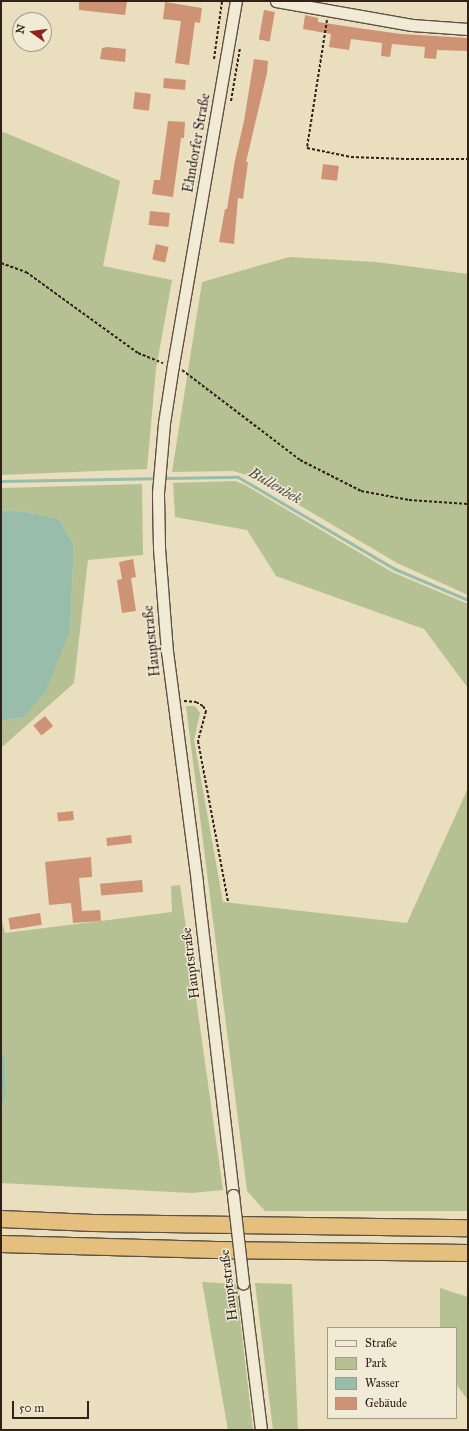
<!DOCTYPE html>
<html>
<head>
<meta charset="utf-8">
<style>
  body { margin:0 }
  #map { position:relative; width:469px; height:1431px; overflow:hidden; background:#e9debd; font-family:"IM FELL Great Primer",serif }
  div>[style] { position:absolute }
  .green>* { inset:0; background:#b5c192 }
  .water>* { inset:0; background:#99bdab }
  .stream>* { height:3px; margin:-1.5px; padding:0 1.5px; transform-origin:1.5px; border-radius:1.5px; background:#99bdab }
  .building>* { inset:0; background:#cd9374; transform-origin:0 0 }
  .path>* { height:2px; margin-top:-1px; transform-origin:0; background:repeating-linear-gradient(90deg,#31211a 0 3px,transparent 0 5px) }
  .roads { filter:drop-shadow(1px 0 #5f5043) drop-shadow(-1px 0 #5f5043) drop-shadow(0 1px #5f5043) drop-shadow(0 -1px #5f5043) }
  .minor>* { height:11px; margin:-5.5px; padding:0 5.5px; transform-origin:5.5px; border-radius:5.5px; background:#f1ead4 }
  .highway>* { height:16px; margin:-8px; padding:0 8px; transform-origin:8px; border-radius:8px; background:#e4bf7e }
  .bridges { filter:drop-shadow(1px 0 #5f5043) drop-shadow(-1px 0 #5f5043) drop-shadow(0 1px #5f5043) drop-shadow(0 -1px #5f5043) }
  .minor-bridge>* { height:11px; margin:-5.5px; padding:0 5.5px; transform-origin:5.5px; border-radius:5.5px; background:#f1ead4 }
  span { translate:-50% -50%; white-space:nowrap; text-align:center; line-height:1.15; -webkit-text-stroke:3px #f1ead4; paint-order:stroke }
  .street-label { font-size:14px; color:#31211a }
  .water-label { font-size:15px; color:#505046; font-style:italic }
  .frame { position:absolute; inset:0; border:2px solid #31211a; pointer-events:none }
  .legend { position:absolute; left:327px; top:1327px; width:130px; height:92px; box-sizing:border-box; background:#f1ead4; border:1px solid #a49a8a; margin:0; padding:5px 7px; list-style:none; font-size:12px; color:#31211a }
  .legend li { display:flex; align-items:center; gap:8px; height:20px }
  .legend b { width:20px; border:1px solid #a49a8a }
  .north { position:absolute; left:12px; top:12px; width:40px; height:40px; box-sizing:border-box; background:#f1ead4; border:1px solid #a49a8a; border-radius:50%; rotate:284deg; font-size:11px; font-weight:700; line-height:16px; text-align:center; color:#31211a }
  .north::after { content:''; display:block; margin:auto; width:14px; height:18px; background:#8f2418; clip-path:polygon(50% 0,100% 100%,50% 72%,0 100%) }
  .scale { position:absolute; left:12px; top:1401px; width:77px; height:18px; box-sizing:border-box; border:2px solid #31211a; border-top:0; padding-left:5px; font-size:12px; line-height:14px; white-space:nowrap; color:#31211a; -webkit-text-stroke:3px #f1ead4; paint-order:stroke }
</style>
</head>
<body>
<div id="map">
  <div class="green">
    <div style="clip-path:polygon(1px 131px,120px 181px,103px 266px,172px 280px,156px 369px,147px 469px,1px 475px)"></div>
    <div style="clip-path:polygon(289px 257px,376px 262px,468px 274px,468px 595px,397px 563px,250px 476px,233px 471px,172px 472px,202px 282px)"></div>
    <div style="clip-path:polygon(235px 481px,245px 485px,392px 572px,468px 604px,468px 688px,424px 629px,276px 576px,247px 530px,175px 517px,173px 483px)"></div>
    <div style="clip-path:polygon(142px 484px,143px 555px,88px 560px,74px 683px,1px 748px,1px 721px,24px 717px,70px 630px,74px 545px,59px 519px,27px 512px,1px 510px,1px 488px)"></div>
    <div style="clip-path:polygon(186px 706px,195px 706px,200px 713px,194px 740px,223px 902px,407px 923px,468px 788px,468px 1211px,265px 1211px,247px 1191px)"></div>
    <div style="clip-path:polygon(180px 885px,223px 1190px,191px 1193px,1px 1183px,1px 1111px,6px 1093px,5px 1059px,1px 1050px,1px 916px,5px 933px,172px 912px,171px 886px)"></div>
    <div style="clip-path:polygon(202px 1282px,236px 1284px,253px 1430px,228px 1430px)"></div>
    <div style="clip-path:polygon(255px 1283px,292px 1284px,298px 1430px,273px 1430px)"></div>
    <div style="clip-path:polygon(440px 1288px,468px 1297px,468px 1400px,456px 1384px,456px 1328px,440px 1328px)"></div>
  </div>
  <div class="water">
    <div style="clip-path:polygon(1px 510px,27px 512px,59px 519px,74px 545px,70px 630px,46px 691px,24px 717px,1px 721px)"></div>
    <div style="clip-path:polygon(1px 1050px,5px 1059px,6px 1093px,1px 1111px)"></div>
  </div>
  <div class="stream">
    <div style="left:1px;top:481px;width:237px;rotate:-1deg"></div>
    <div style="left:238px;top:477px;width:182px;rotate:30.4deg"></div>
    <div style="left:395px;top:569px;width:79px;rotate:23deg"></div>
  </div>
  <div class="building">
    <div style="clip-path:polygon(79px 1px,127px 1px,125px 15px,79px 10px)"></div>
    <div style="clip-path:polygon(165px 2px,202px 8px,200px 23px,195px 22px,189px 65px,175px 63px,181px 21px,163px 19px)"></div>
    <div style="left:264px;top:10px;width:11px;height:30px;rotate:10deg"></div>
    <div style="clip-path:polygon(305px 15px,318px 18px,318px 22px,358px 28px,401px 34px,468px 38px,468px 51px,437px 50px,436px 59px,424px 58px,425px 47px,392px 44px,390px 57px,381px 56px,382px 43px,351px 39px,349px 50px,329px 47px,331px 34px,303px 29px)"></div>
    <div style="clip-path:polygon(107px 47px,126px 49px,125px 62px,100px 59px,102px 48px)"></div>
    <div style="clip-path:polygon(254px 59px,268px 61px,267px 73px,246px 162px,248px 162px,243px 199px,238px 198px,234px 244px,219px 242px,225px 209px,227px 209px,235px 160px,244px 121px)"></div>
    <div style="left:164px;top:78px;width:22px;height:10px;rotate:5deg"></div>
    <div style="left:135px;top:92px;width:16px;height:17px;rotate:7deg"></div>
    <div style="clip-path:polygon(168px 121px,185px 122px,184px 138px,181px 138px,173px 197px,152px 194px,154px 180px,160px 180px)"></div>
    <div style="left:323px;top:164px;width:16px;height:15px;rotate:7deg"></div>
    <div style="left:150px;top:211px;width:20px;height:14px;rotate:6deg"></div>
    <div style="left:156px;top:244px;width:13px;height:16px;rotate:13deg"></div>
    <div style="clip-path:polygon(133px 559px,136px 577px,131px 578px,136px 611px,122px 613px,117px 580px,122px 579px,119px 562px)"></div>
    <div style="left:45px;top:716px;width:13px;height:15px;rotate:51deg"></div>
    <div style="left:73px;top:811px;width:9px;height:16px;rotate:84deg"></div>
    <div style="left:131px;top:835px;width:8px;height:25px;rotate:83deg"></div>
    <div style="clip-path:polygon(91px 857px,92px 877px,79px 878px,82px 911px,100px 910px,101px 921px,73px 923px,71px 903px,49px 905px,45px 862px)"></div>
    <div style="left:142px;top:880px;width:12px;height:42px;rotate:85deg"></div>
    <div style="left:40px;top:913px;width:12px;height:32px;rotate:81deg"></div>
  </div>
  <div class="path">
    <div style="left:327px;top:20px;width:130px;rotate:98.9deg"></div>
    <div style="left:307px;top:148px;width:45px;rotate:11.6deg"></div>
    <div style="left:351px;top:157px;width:55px;rotate:2.1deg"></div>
    <div style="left:406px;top:159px;width:62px"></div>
    <div style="left:214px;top:59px;width:59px;rotate:-82.1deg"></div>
    <div style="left:231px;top:101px;width:54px;rotate:-80.4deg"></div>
    <div style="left:1px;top:263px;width:27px;rotate:20deg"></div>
    <div style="left:26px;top:272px;width:138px;rotate:35.9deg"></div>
    <div style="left:138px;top:353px;width:27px;rotate:22deg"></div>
    <div style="left:182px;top:370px;width:148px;rotate:37.3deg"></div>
    <div style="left:300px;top:460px;width:68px;rotate:26.9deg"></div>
    <div style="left:361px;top:491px;width:49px;rotate:10.6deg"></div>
    <div style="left:409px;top:500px;width:59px;rotate:3.9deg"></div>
    <div style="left:184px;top:701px;width:12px;rotate:5deg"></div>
    <div style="left:196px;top:702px;width:8px;rotate:30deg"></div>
    <div style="left:203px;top:706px;width:6px;rotate:59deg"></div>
    <div style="left:206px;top:711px;width:31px;rotate:105deg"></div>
    <div style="left:198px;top:741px;width:164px;rotate:79.4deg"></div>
  </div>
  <div class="roads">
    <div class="minor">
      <div style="left:276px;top:1px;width:138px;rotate:10deg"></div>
      <div style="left:412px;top:25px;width:56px;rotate:4.1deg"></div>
      <div style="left:233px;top:1195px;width:315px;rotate:-96.6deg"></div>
      <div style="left:197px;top:882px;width:232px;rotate:-97.4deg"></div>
      <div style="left:167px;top:652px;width:105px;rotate:-94.4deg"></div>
      <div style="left:159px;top:547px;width:54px;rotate:-91.1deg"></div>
      <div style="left:158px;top:493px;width:70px;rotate:-85.1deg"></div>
      <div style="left:164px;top:423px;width:59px;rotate:-81.2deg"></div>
      <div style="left:173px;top:365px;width:369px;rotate:-80.2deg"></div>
      <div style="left:243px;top:1283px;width:148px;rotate:83deg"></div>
    </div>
    <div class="highway">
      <div style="left:1px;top:1219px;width:92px;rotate:2.5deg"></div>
      <div style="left:93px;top:1223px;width:375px;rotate:0.8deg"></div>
      <div style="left:1px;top:1244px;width:215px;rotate:1.6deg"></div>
      <div style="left:216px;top:1250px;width:252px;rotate:0.7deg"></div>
    </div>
  </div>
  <div class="bridges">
    <div class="minor-bridge">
      <div style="left:233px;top:1195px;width:89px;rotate:83.5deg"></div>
    </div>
  </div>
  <div class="street-label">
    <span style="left:197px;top:143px;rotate:-80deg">Ehndorfer Straße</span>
    <span style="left:152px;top:641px;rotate:-96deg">Hauptstraße</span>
    <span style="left:191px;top:963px;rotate:-97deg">Hauptstraße</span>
    <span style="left:229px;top:1285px;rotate:-97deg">Hauptstraße</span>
  </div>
  <div class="water-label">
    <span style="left:275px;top:486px;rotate:30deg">Bullenbek</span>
  </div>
  <div class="frame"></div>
  <ul class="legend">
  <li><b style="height:5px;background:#f1ead4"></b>Straße</li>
  <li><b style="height:11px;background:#b5c192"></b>Park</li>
  <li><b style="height:11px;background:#99bdab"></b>Wasser</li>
  <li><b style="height:11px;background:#cd9374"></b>Gebäude</li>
  </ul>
  <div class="north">N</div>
  <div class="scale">50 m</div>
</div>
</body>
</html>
